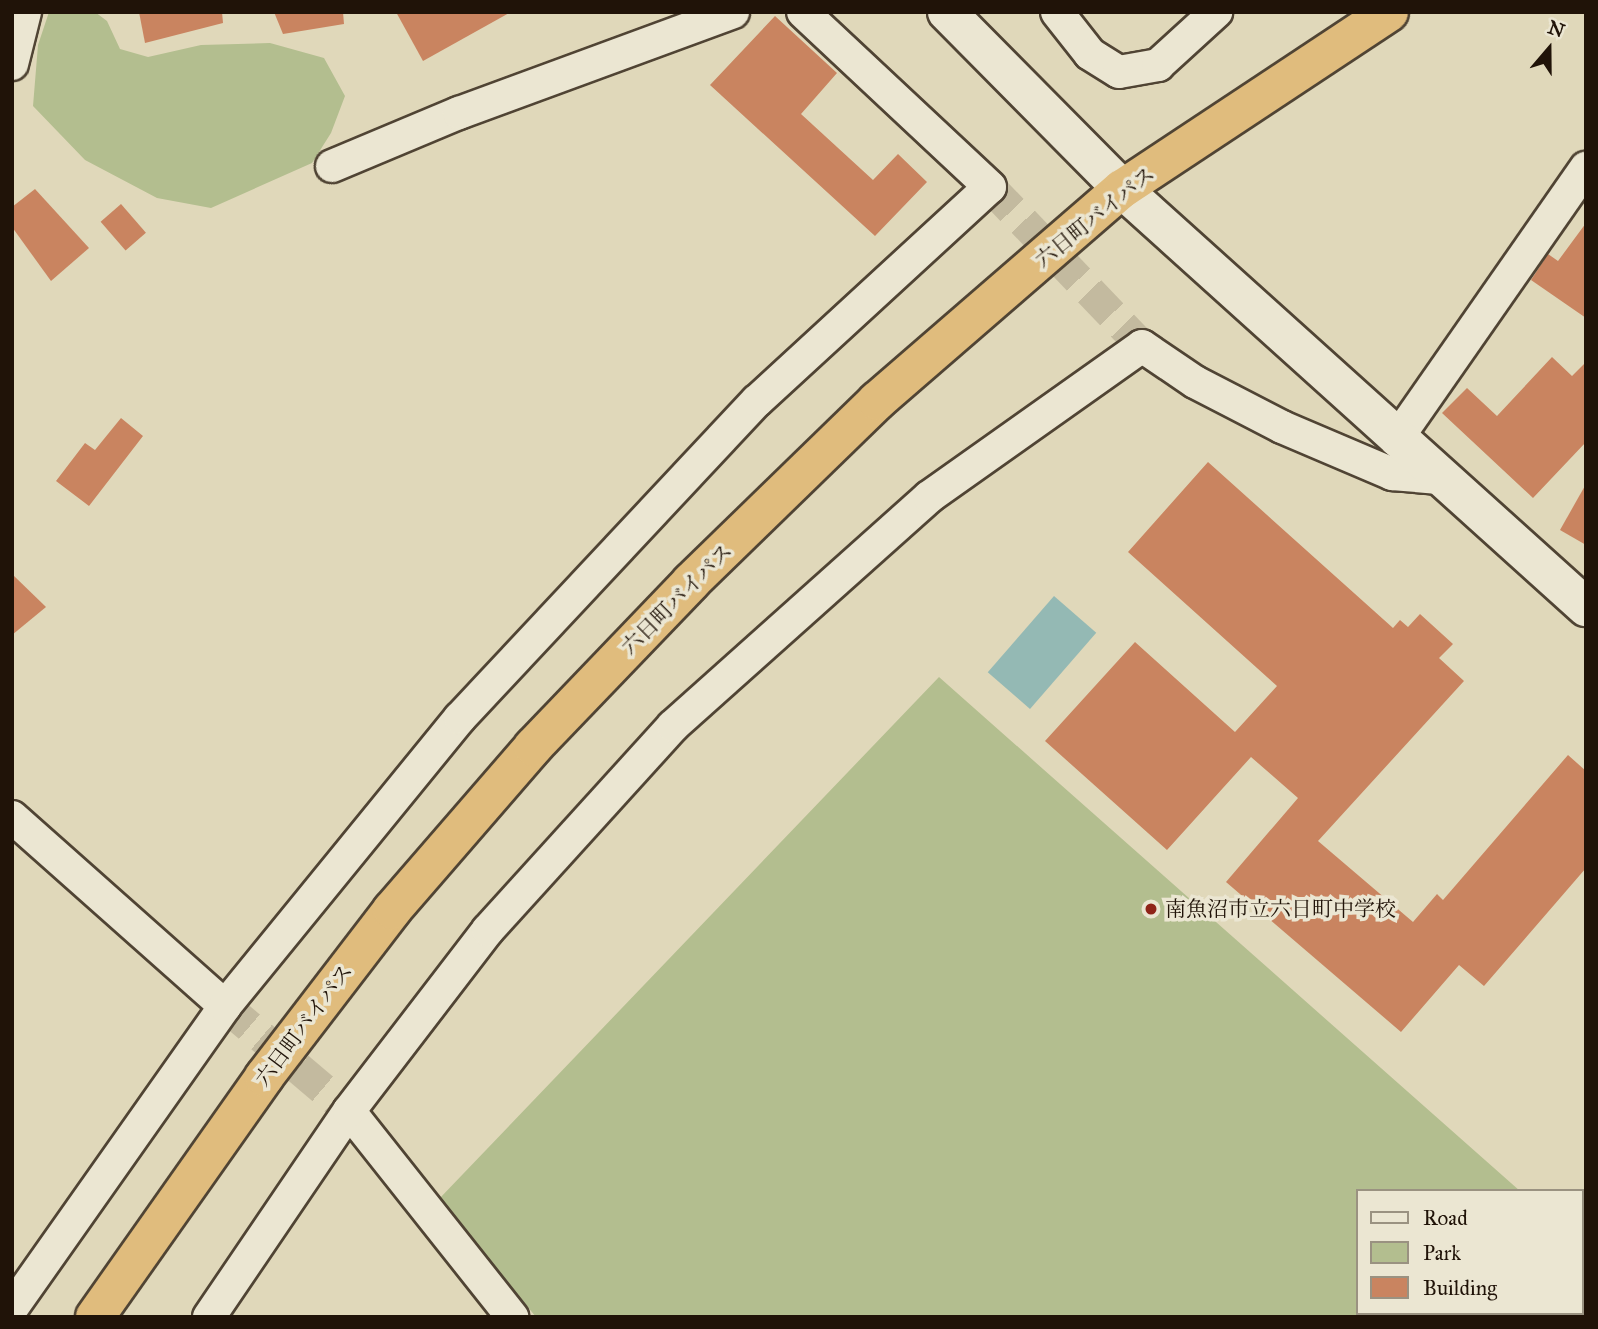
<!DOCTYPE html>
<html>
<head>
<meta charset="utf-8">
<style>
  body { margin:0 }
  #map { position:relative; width:1598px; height:1329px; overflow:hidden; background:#e0d8ba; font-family:"IM FELL Great Primer","Noto Serif JP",serif }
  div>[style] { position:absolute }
  .green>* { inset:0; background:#b3be8f }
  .water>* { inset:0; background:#94b9b4; transform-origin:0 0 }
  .stream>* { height:8px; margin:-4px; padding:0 4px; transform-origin:4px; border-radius:4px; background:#94b9b4 }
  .building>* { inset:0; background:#c98460; transform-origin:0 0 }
  .minor-tunnel>* { height:32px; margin-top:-16px; transform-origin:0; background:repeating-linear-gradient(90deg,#c3ba9f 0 32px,transparent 0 48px) }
  .roads { filter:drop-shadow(2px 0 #504434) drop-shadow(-2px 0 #504434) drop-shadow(0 2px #504434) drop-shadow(0 -2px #504434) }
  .minor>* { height:32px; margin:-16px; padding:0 16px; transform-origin:16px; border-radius:16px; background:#ebe6d2 }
  .tertiary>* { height:38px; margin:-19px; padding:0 19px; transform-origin:19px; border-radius:19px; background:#ebe6d2 }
  .trunk>* { height:38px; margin:-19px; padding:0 19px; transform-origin:19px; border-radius:19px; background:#e0bc7d }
  .dots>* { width:19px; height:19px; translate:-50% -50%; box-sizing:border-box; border:4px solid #ebe6d2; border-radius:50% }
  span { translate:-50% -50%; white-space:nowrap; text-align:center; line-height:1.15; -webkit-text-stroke:7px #ebe6d2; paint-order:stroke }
  .street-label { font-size:21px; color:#201308 }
  .poi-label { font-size:21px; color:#201308 }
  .left { translate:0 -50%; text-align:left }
  .frame { position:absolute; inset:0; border:14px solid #201308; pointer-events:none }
  .legend { position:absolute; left:1356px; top:1189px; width:228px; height:126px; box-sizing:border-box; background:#ebe6d2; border:2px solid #9a9281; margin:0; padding:9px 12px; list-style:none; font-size:21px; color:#201308 }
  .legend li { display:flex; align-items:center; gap:14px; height:35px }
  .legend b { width:35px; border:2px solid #9a9281 }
  .north { position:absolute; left:1514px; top:14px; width:70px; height:70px; -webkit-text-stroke:5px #ebe6d2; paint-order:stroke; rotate:20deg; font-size:19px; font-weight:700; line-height:28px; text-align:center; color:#201308 }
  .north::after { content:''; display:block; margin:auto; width:24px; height:32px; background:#201308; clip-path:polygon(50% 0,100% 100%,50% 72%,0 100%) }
</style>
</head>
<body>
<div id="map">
  <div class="green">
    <div style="clip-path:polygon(49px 12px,95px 12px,107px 21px,120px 49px,148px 57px,201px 45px,270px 43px,324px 58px,345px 96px,331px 133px,312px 163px,211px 208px,157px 198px,85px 160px,33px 106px,38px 45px)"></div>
    <div style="clip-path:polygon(939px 677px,1520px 1191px,1358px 1191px,1358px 1313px,1448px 1313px,1445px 1317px,536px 1317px,439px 1199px)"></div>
  </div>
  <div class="water">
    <div style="left:1054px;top:596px;width:56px;height:101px;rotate:41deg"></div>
  </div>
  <div class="stream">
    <div style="left:1582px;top:1204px;width:6px;rotate:-45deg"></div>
    <div style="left:1492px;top:1317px;width:5px;rotate:-53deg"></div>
  </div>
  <div class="building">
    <div style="clip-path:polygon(139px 12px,222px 12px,223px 23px,145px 43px)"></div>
    <div style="clip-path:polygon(274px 12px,343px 12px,344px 24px,283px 34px)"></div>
    <div style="clip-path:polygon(396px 12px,511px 12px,423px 61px)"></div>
    <div style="clip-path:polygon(775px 16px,837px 73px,801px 114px,873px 180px,898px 154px,927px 182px,875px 236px,710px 85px)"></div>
    <div style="clip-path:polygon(35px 189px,89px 248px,51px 281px,12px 227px,12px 207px)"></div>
    <div style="left:121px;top:204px;width:38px;height:27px;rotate:49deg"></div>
    <div style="clip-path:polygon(1586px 223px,1586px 318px,1531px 280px,1548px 254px,1558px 261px)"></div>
    <div style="clip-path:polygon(1552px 357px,1572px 376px,1586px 362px,1586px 442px,1533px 498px,1442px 413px,1467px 388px,1497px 416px)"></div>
    <div style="clip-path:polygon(121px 418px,143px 436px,89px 506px,56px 481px,85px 443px,95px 450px)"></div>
    <div style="clip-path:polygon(1208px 462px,1393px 628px,1400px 620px,1408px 627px,1420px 614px,1453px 644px,1439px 658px,1464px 681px,1318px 841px,1413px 922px,1437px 894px,1443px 900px,1568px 755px,1586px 771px,1586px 868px,1484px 986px,1459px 965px,1401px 1032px,1226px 882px,1298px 798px,1251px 757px,1167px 850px,1045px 741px,1135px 642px,1235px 732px,1277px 686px,1128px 552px)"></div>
    <div style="clip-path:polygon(1586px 484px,1586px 545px,1560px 530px)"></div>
    <div style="clip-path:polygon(12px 574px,46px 607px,12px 635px)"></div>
  </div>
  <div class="minor-tunnel">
    <div style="left:990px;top:187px;width:220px;rotate:46.3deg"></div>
    <div style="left:225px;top:1006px;width:162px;rotate:40.3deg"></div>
  </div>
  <div class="roads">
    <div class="minor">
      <div style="left:1057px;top:12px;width:53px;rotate:51.8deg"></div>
      <div style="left:1090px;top:54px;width:34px;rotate:32deg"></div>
      <div style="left:1119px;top:72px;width:40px;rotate:-10deg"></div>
      <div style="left:1158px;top:65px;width:79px;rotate:-42.4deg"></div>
      <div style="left:12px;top:64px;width:54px;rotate:-76deg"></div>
      <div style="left:332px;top:166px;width:138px;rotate:-22.7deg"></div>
      <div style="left:459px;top:113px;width:292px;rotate:-20.2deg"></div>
      <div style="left:1396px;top:440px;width:332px;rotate:-55.1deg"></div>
      <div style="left:12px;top:817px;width:285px;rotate:41.6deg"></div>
      <div style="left:349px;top:1111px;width:263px;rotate:51.6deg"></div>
      <div style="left:12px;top:1308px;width:370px;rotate:-54.8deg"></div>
      <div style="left:225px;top:1006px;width:372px;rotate:-50.8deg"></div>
      <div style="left:460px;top:718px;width:434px;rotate:-46.9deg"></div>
      <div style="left:757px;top:401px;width:316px;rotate:-42.6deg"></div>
      <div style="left:990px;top:187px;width:256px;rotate:-136.9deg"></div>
      <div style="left:209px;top:1317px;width:249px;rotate:-55.8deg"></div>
      <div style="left:349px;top:1111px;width:228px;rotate:-52.5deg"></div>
      <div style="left:488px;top:930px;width:275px;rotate:-47.8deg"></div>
      <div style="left:673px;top:726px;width:343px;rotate:-41.8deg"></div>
      <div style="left:929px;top:497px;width:261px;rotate:-35.3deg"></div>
      <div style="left:1142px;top:346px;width:64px;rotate:34.2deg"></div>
      <div style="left:1195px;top:382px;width:98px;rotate:27.3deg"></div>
      <div style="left:1282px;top:427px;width:120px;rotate:23.1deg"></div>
      <div style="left:1392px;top:474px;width:47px;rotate:4.9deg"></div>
    </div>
    <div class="tertiary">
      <div style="left:947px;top:12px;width:249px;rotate:45.3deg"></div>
      <div style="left:1122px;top:189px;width:625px;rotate:42.01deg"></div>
    </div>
    <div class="trunk">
      <div style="left:95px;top:1317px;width:294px;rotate:-54.8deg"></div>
      <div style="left:264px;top:1077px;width:210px;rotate:-52.5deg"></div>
      <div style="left:392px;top:910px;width:216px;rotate:-49.1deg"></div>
      <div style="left:533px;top:747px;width:228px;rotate:-46.2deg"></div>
      <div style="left:691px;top:582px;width:260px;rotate:-44.2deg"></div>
      <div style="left:877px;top:401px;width:324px;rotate:-40.9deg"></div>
      <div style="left:1122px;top:189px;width:320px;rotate:-33.5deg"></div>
    </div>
  </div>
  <div class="dots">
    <div style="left:1151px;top:909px;background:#8f2418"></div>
  </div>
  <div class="street-label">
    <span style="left:1095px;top:217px;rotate:-39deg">六日町バイパス</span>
    <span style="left:677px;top:599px;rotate:-45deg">六日町バイパス</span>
    <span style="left:304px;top:1025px;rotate:-53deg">六日町バイパス</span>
  </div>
  <div class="poi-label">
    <span class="left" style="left:1165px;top:909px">南魚沼市立六日町中学校</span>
  </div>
  <div class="frame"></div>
  <ul class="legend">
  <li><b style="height:9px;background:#ebe6d2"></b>Road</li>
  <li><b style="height:19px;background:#b3be8f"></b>Park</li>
  <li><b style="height:19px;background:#c98460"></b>Building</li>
  </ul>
  <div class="north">N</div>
</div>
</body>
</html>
